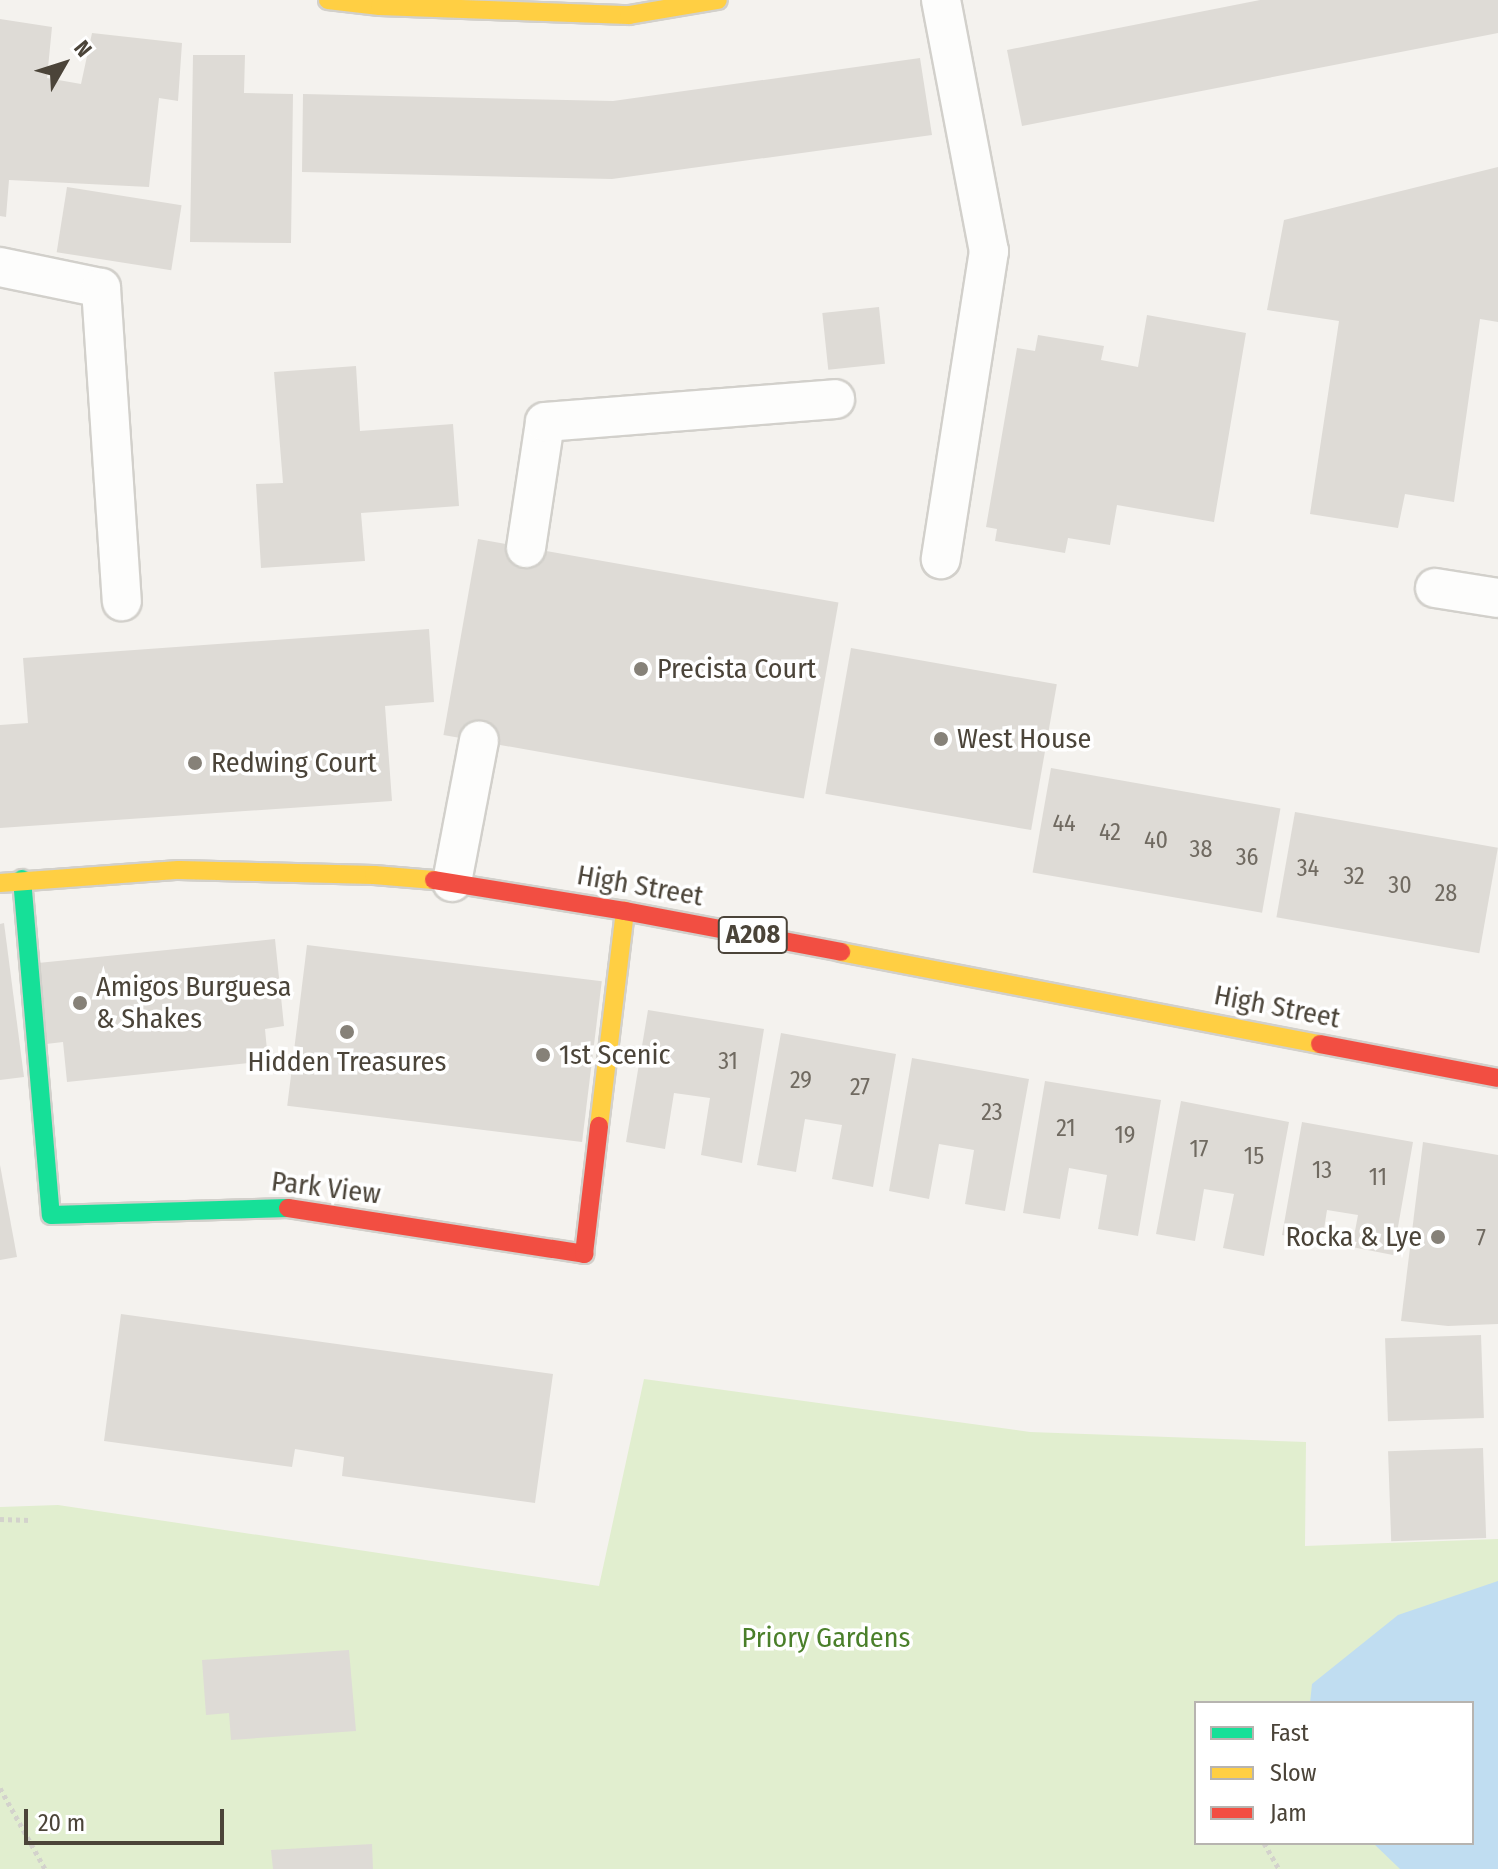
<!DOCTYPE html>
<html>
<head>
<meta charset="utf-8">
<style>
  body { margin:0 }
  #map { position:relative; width:1498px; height:1869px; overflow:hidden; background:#f4f2ee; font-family:"Fira Sans Condensed",sans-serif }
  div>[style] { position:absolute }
  .green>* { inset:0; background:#e1eecf }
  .water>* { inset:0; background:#c0ddf1 }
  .building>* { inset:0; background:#dedbd6; transform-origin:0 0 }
  .path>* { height:5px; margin-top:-2.5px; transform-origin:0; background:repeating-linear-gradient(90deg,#d3d2cc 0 4px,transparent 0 8px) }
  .roads { filter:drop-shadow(2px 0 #d2d0cb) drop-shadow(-2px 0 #d2d0cb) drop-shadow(0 2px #d2d0cb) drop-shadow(0 -2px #d2d0cb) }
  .lane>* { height:38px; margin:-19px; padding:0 19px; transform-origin:19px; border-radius:19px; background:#fdfdfc }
  .fast>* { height:18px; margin:-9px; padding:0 9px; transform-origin:9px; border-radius:9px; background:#16e098 }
  .slow>* { height:18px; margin:-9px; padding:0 9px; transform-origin:9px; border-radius:9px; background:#ffcf43 }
  .jam>* { height:18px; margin:-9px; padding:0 9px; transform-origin:9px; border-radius:9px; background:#f24e42 }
  .dots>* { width:22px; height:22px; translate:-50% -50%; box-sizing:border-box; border:4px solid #fff; border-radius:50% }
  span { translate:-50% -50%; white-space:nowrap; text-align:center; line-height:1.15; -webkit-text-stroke:7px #fff; paint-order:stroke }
  .number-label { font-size:24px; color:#706a61 }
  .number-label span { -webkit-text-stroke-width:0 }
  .shield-label span { padding:2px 6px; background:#fff; border:2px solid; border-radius:6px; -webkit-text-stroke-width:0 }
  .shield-label { font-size:26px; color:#4b4439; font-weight:700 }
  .poi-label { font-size:28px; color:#4b4439 }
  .left { translate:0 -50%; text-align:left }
  .right { translate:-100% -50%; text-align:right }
  .street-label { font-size:28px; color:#4b4439 }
  .park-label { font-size:28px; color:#4a7f2a }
  .legend { position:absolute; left:1194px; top:1701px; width:280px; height:144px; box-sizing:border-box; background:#fff; border:2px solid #b7b4b0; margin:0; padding:10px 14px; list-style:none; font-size:24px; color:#4b4439 }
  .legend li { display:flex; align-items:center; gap:16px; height:40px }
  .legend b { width:40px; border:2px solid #b7b4b0 }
  .north { position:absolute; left:24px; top:24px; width:80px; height:80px; -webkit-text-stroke:6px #fff; paint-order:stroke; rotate:51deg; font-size:22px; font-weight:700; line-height:32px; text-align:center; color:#4b4439 }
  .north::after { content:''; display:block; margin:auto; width:28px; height:36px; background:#4b4439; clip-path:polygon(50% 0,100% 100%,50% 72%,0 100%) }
  .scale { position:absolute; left:24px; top:1809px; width:200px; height:36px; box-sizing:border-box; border:4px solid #4b4439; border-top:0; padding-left:10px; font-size:24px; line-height:28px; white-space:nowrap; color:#4b4439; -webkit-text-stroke:6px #fff; paint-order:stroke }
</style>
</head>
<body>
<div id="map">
  <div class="green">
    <div style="clip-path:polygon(evenodd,644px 1379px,1030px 1432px,1306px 1442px,1305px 1546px,1498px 1539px,1498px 1869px,0 1869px,0 1507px,58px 1505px,599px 1586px,644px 1379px,1196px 1703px,1472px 1703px,1472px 1843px,1196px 1843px,1196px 1703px)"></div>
  </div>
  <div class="water">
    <div style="clip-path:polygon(1498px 1581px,1498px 1869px,1400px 1869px,1373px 1843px,1472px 1843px,1472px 1703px,1310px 1703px,1312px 1684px,1398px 1615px)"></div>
  </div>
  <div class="building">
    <div style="clip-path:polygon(1260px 0,1498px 0,1498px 33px,1022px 126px,1007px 50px)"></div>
    <div style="clip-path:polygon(0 19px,52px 27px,47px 78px,81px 84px,92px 33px,182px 43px,178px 101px,159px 98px,149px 187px,9px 180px,6px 217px,0 216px)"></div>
    <div style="clip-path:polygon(193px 55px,245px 55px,244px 93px,293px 94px,291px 243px,190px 242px)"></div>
    <div style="clip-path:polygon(920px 58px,932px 135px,612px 179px,302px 172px,303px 94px,613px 101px)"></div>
    <div style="clip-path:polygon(1498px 167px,1498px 322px,1480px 319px,1454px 502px,1405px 494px,1398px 528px,1310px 514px,1339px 321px,1267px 310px,1284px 220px)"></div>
    <div style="left:67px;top:187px;width:116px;height:66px;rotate:9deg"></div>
    <div style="left:879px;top:307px;width:57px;height:57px;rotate:84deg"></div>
    <div style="clip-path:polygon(1147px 315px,1246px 333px,1214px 522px,1117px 505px,1110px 545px,1068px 538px,1065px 553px,995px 541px,997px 529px,986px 527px,1017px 348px,1035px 351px,1038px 335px,1104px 346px,1101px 360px,1138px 367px)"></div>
    <div style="clip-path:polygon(356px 366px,360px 431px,453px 424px,459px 506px,361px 513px,365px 561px,261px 568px,256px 484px,283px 483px,274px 372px)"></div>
    <div style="left:478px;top:539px;width:366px;height:199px;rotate:10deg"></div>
    <div style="clip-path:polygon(429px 629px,434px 702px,385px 706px,392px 801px,0 828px,0 725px,28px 723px,23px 658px)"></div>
    <div style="left:851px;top:648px;width:209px;height:148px;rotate:10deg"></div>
    <div style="left:1051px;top:768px;width:233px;height:106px;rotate:10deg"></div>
    <div style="left:1295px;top:812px;width:206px;height:107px;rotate:10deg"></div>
    <div style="clip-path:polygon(4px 923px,24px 1077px,0 1080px,0 924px)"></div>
    <div style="clip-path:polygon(275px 939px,284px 1026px,265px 1029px,268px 1061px,67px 1082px,63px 1042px,46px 1044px,38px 963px)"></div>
    <div style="left:307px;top:945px;width:297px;height:162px;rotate:7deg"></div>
    <div style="clip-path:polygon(648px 1010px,764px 1029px,742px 1163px,701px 1155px,710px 1098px,674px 1093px,665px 1149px,626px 1142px)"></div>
    <div style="clip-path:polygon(781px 1033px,896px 1054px,873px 1187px,832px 1179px,842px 1125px,805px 1119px,796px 1172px,757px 1165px)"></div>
    <div style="clip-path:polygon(912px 1058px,1029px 1079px,1005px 1211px,965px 1204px,974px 1150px,939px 1144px,929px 1199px,889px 1191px)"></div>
    <div style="clip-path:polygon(1045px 1081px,1161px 1100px,1138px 1236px,1098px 1229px,1107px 1175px,1069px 1168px,1060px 1219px,1023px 1213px)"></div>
    <div style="clip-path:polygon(1181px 1101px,1289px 1122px,1264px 1256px,1223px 1248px,1234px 1194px,1204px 1189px,1195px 1241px,1156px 1234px)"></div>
    <div style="clip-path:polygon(1302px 1122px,1413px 1142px,1393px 1255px,1352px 1247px,1358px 1215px,1327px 1210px,1322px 1242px,1282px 1235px)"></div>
    <div style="clip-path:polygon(1423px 1142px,1498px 1155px,1498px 1324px,1448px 1326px,1401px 1321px)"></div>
    <div style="clip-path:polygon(0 1165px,17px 1257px,0 1260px)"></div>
    <div style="clip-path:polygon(121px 1314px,553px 1374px,535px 1503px,342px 1476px,344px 1457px,295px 1449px,292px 1467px,104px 1441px)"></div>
    <div style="left:1481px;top:1335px;width:83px;height:96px;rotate:88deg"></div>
    <div style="left:1483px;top:1448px;width:90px;height:95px;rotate:88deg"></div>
    <div style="clip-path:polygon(349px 1650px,356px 1731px,231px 1740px,229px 1713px,206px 1715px,202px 1660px)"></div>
    <div style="clip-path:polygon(372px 1844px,373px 1869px,273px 1869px,271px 1850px)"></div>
  </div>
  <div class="path">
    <div style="left:0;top:1519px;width:30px;rotate:2deg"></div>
    <div style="left:0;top:1788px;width:93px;rotate:60.9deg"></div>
    <div style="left:1264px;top:1843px;width:30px;rotate:60deg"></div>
  </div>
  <div class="roads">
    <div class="lane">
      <div style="left:941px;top:0;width:256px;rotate:79.2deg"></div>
      <div style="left:989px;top:251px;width:312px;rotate:98.9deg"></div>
      <div style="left:0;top:267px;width:103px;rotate:11.7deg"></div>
      <div style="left:101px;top:288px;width:314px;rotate:86.2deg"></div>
      <div style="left:526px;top:548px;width:127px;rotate:-81.4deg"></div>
      <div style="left:545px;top:422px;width:291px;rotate:-4.5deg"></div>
      <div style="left:1435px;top:588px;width:64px;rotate:9deg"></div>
      <div style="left:452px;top:882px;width:144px;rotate:-79.2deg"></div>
    </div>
    <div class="fast">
      <div style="left:22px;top:879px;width:337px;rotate:85.1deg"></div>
      <div style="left:51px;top:1215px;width:237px;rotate:-1.7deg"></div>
    </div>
    <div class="slow">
      <div style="left:328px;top:0;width:52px;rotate:6.6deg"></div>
      <div style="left:380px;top:6px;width:249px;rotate:2.1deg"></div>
      <div style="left:629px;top:15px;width:90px;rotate:-9.6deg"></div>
      <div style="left:0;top:883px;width:179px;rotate:-4.2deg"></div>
      <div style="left:179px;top:870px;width:195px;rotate:1.5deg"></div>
      <div style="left:374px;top:875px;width:60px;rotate:4.8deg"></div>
      <div style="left:841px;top:952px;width:488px;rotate:10.9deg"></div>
      <div style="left:599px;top:1126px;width:217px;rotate:-83.1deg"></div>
    </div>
    <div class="jam">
      <div style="left:434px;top:880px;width:193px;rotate:9.2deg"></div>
      <div style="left:625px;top:911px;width:220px;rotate:10.7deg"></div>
      <div style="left:1320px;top:1044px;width:181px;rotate:10.8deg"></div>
      <div style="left:288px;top:1208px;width:300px;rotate:8.8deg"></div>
      <div style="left:584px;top:1254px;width:129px;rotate:-83.3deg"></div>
    </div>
  </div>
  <div class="dots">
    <div style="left:641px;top:669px;background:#868178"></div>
    <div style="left:941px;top:739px;background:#868178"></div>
    <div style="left:195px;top:763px;background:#868178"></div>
    <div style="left:80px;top:1003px;background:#868178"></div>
    <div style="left:347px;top:1032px;background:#868178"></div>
    <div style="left:543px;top:1055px;background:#868178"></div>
    <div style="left:1438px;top:1237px;background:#868178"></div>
  </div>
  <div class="number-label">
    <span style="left:1064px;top:824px">44</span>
    <span style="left:1110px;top:833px">42</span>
    <span style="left:1156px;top:841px">40</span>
    <span style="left:1201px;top:850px">38</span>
    <span style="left:1247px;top:858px">36</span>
    <span style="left:1308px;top:869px">34</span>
    <span style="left:1354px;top:877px">32</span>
    <span style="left:1400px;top:886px">30</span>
    <span style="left:1446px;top:894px">28</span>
    <span style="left:728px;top:1062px">31</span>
    <span style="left:801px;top:1081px">29</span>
    <span style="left:860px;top:1088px">27</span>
    <span style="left:992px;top:1113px">23</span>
    <span style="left:1066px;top:1129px">21</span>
    <span style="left:1125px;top:1136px">19</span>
    <span style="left:1199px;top:1150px">17</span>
    <span style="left:1254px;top:1157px">15</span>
    <span style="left:1322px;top:1171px">13</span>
    <span style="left:1378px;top:1178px">11</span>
    <span style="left:1481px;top:1239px">7</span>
  </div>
  <div class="shield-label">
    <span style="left:753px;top:935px">A208</span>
  </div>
  <div class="poi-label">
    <span class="left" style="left:657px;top:669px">Precista Court</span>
    <span class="left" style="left:957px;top:739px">West House</span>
    <span class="left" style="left:211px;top:763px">Redwing Court</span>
    <span class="left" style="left:96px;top:1003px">Amigos Burguesa<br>&amp; Shakes</span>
    <span class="left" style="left:559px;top:1055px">1st Scenic</span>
    <span style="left:347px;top:1062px">Hidden Treasures</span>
    <span class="right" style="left:1422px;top:1237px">Rocka &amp; Lye</span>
  </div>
  <div class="street-label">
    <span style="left:640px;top:886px;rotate:10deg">High Street</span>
    <span style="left:1277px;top:1007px;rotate:11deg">High Street</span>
    <span style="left:326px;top:1188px;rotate:7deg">Park View</span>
  </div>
  <div class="park-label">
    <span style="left:826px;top:1638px">Priory Gardens</span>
  </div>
  <ul class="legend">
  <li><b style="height:10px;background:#16e098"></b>Fast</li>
  <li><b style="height:10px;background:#ffcf43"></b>Slow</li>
  <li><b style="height:10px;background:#f24e42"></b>Jam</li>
  </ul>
  <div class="north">N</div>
  <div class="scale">20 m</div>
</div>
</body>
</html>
